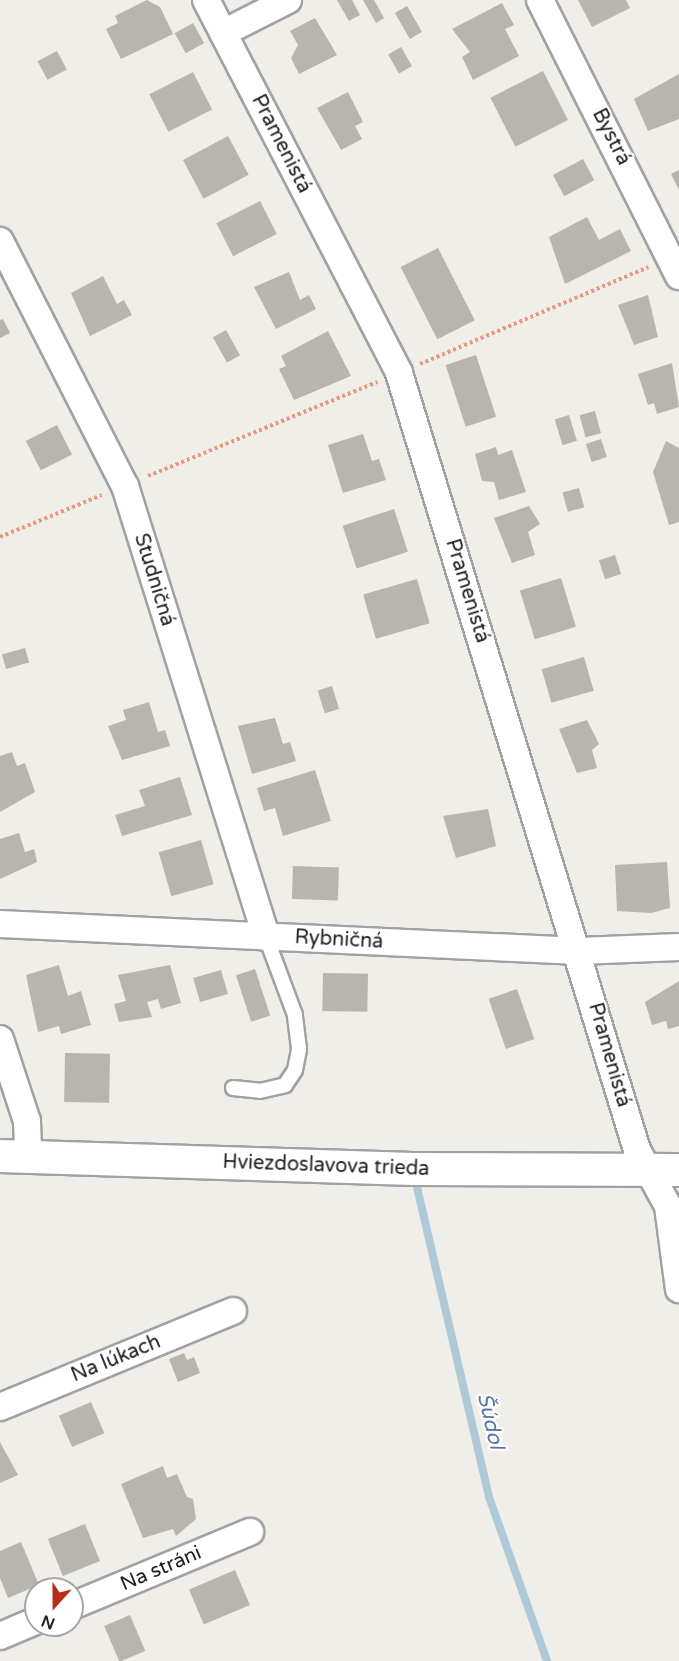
<!DOCTYPE html>
<html>
<head>
<meta charset="utf-8">
<style>
  body { margin:0 }
  #map { position:relative; width:679px; height:1661px; overflow:hidden; background:#efeee8; font-family:"Varela Round",sans-serif }
  div>[style] { position:absolute }
  .stream>* { height:8px; margin:-4px; padding:0 4px; transform-origin:4px; border-radius:4px; background:#aec9d7 }
  .building>* { inset:0; background:#b8b4ae; transform-origin:0 0 }
  .path>* { height:4px; margin-top:-2px; transform-origin:0; background:repeating-linear-gradient(90deg,#e9977f 0 3px,transparent 0 6px) }
  .roads { filter:drop-shadow(2px 0 #a1a1a1) drop-shadow(-2px 0 #a1a1a1) drop-shadow(0 2px #a1a1a1) drop-shadow(0 -2px #a1a1a1) }
  .service>* { height:14px; margin:-7px; padding:0 7px; transform-origin:7px; border-radius:7px; background:#fff }
  .minor>* { height:26px; margin:-13px; padding:0 13px; transform-origin:13px; border-radius:13px; background:#fff }
  .tertiary>* { height:32px; margin:-16px; padding:0 16px; transform-origin:16px; border-radius:16px; background:#fff }
  span { translate:-50% -50%; white-space:nowrap; text-align:center; line-height:1.15; -webkit-text-stroke:4.5px #fff; paint-order:stroke }
  .street-label { font-size:20px; color:#202020 }
  .water-label { font-size:21px; color:#5874a4; font-style:italic }
  .north { position:absolute; left:24px; top:1577px; width:60px; height:60px; box-sizing:border-box; background:#fff; border:2px solid #a6a6a6; border-radius:50%; rotate:201deg; font-size:16px; font-weight:700; line-height:24px; text-align:center; color:#202020 }
  .north::after { content:''; display:block; margin:auto; width:21px; height:27px; background:#b62d1a; clip-path:polygon(50% 0,100% 100%,50% 72%,0 100%) }
</style>
</head>
<body>
<div id="map">
  <div class="stream">
    <div style="left:416px;top:1183px;width:322px;rotate:76.9deg"></div>
    <div style="left:489px;top:1497px;width:174px;rotate:70.5deg"></div>
  </div>
  <div class="building">
    <div style="clip-path:polygon(147px 0,160px 7px,173px 34px,121px 59px,106px 29px,118px 23px,115px 16px)"></div>
    <div style="clip-path:polygon(337px 0,352px 0,360px 15px,349px 21px)"></div>
    <div style="clip-path:polygon(363px 0,374px 0,384px 18px,376px 23px)"></div>
    <div style="clip-path:polygon(578px 0,626px 0,630px 8px,592px 27px)"></div>
    <div style="clip-path:polygon(502px 3px,514px 25px,505px 29px,519px 56px,473px 80px,462px 57px,470px 52px,452px 29px)"></div>
    <div style="left:407px;top:6px;width:30px;height:14px;rotate:60deg"></div>
    <div style="clip-path:polygon(315px 18px,337px 55px,299px 74px,291px 58px,298px 45px,290px 31px)"></div>
    <div style="left:193px;top:23px;width:23px;height:21px;rotate:61deg"></div>
    <div style="left:401px;top:47px;width:22px;height:15px;rotate:60deg"></div>
    <div style="left:57px;top:51px;width:21px;height:22px;rotate:62deg"></div>
    <div style="left:543px;top:71px;width:55px;height:59px;rotate:63deg"></div>
    <div style="left:193px;top:72px;width:42px;height:49px;rotate:63deg"></div>
    <div style="clip-path:polygon(679px 74px,679px 119px,648px 131px,634px 99px)"></div>
    <div style="clip-path:polygon(348px 92px,363px 122px,355px 126px,362px 139px,341px 150px,317px 108px)"></div>
    <div style="left:228px;top:136px;width:44px;height:51px;rotate:62deg"></div>
    <div style="left:583px;top:159px;width:24px;height:34px;rotate:62deg"></div>
    <div style="clip-path:polygon(679px 170px,679px 190px,671px 174px)"></div>
    <div style="left:260px;top:201px;width:37px;height:49px;rotate:63deg"></div>
    <div style="clip-path:polygon(587px 217px,599px 240px,620px 229px,631px 251px,565px 284px,549px 237px)"></div>
    <div style="left:438px;top:248px;width:81px;height:42px;rotate:63deg"></div>
    <div style="clip-path:polygon(289px 272px,300px 300px,309px 295px,316px 309px,276px 329px,254px 287px)"></div>
    <div style="clip-path:polygon(103px 276px,117px 304px,124px 300px,132px 315px,90px 336px,71px 293px)"></div>
    <div style="clip-path:polygon(648px 295px,658px 337px,634px 345px,618px 305px)"></div>
    <div style="clip-path:polygon(3px 319px,10px 333px,0 338px,0 320px)"></div>
    <div style="left:226px;top:330px;width:29px;height:15px;rotate:61deg"></div>
    <div style="clip-path:polygon(328px 331px,351px 376px,294px 400px,279px 369px,286px 366px,281px 356px)"></div>
    <div style="left:476px;top:355px;width:65px;height:32px;rotate:72deg"></div>
    <div style="clip-path:polygon(672px 363px,679px 407px,657px 414px,654px 403px,648px 405px,638px 374px)"></div>
    <div style="left:595px;top:411px;width:23px;height:16px;rotate:75deg"></div>
    <div style="left:569px;top:415px;width:27px;height:15px;rotate:73deg"></div>
    <div style="left:57px;top:425px;width:33px;height:35px;rotate:63deg"></div>
    <div style="clip-path:polygon(363px 434px,372px 461px,379px 459px,386px 480px,343px 493px,328px 445px)"></div>
    <div style="left:601px;top:439px;width:19px;height:16px;rotate:72deg"></div>
    <div style="clip-path:polygon(666px 441px,679px 448px,679px 522px,669px 525px,653px 472px)"></div>
    <div style="clip-path:polygon(496px 447px,498px 455px,512px 450px,526px 492px,499px 500px,494px 482px,482px 481px,475px 454px)"></div>
    <div style="left:579px;top:488px;width:20px;height:17px;rotate:75deg"></div>
    <div style="clip-path:polygon(529px 506px,540px 524px,528px 532px,535px 555px,512px 563px,494px 518px)"></div>
    <div style="left:394px;top:509px;width:45px;height:54px;rotate:72deg"></div>
    <div style="left:615px;top:555px;width:20px;height:17px;rotate:72deg"></div>
    <div style="left:561px;top:578px;width:51px;height:43px;rotate:73deg"></div>
    <div style="left:417px;top:579px;width:46px;height:56px;rotate:74deg"></div>
    <div style="left:25px;top:648px;width:15px;height:24px;rotate:74deg"></div>
    <div style="left:584px;top:657px;width:35px;height:44px;rotate:74deg"></div>
    <div style="left:332px;top:686px;width:24px;height:15px;rotate:73deg"></div>
    <div style="clip-path:polygon(149px 702px,158px 732px,165px 730px,170px 746px,122px 760px,108px 726px,126px 720px,123px 710px)"></div>
    <div style="clip-path:polygon(275px 718px,283px 744px,290px 742px,296px 761px,252px 774px,238px 726px)"></div>
    <div style="clip-path:polygon(587px 720px,599px 744px,592px 750px,597px 768px,577px 773px,559px 729px)"></div>
    <div style="clip-path:polygon(12px 752px,17px 766px,25px 763px,35px 792px,0 812px,0 756px)"></div>
    <div style="clip-path:polygon(315px 770px,331px 821px,283px 836px,275px 808px,264px 811px,257px 788px)"></div>
    <div style="clip-path:polygon(180px 777px,192px 815px,122px 836px,115px 815px,145px 806px,139px 790px)"></div>
    <div style="clip-path:polygon(488px 809px,496px 846px,456px 858px,443px 816px)"></div>
    <div style="clip-path:polygon(19px 833px,25px 852px,34px 849px,37px 862px,0 879px,0 839px)"></div>
    <div style="left:201px;top:840px;width:46px;height:44px;rotate:74deg"></div>
    <div style="clip-path:polygon(667px 862px,670px 908px,651px 913px,617px 911px,615px 865px)"></div>
    <div style="left:293px;top:866px;width:46px;height:33px;rotate:2deg"></div>
    <div style="clip-path:polygon(59px 965px,68px 996px,81px 991px,91px 1025px,61px 1034px,59px 1026px,38px 1032px,26px 975px)"></div>
    <div style="clip-path:polygon(170px 965px,181px 1003px,161px 1009px,158px 999px,147px 1002px,152px 1017px,119px 1022px,114px 1004px,126px 1001px,118px 975px)"></div>
    <div style="left:255px;top:969px;width:49px;height:20px;rotate:72deg"></div>
    <div style="left:221px;top:970px;width:25px;height:29px;rotate:74deg"></div>
    <div style="left:323px;top:973px;width:45px;height:38px;rotate:1deg"></div>
    <div style="clip-path:polygon(679px 981px,679px 1026px,668px 1029px,666px 1021px,652px 1025px,645px 1002px)"></div>
    <div style="left:517px;top:989px;width:53px;height:30px;rotate:71deg"></div>
    <div style="left:65px;top:1053px;width:45px;height:49px;rotate:1deg"></div>
    <div style="clip-path:polygon(184px 1353px,187px 1360px,194px 1357px,200px 1373px,178px 1382px,169px 1359px)"></div>
    <div style="left:91px;top:1402px;width:34px;height:35px;rotate:67deg"></div>
    <div style="clip-path:polygon(0 1442px,18px 1475px,0 1483px)"></div>
    <div style="clip-path:polygon(163px 1466px,167px 1478px,177px 1474px,187px 1497px,193px 1499px,196px 1519px,176px 1536px,173px 1529px,143px 1538px,121px 1484px)"></div>
    <div style="left:85px;top:1524px;width:40px;height:40px;rotate:68deg"></div>
    <div style="clip-path:polygon(21px 1542px,39px 1585px,8px 1598px,0 1578px,0 1551px)"></div>
    <div style="left:235px;top:1570px;width:38px;height:50px;rotate:67deg"></div>
    <div style="left:130px;top:1615px;width:39px;height:28px;rotate:67deg"></div>
  </div>
  <div class="path">
    <div style="left:420px;top:364px;width:248px;rotate:-23deg"></div>
    <div style="left:148px;top:476px;width:248px;rotate:-22.3deg"></div>
    <div style="left:0;top:537px;width:110px;rotate:-22.4deg"></div>
  </div>
  <div class="roads">
    <div class="service">
      <div style="left:233px;top:1088px;width:27px;rotate:6deg"></div>
      <div style="left:260px;top:1091px;width:26px;rotate:-13deg"></div>
      <div style="left:285px;top:1085px;width:18px;rotate:-56deg"></div>
      <div style="left:295px;top:1070px;width:21px;rotate:-79deg"></div>
      <div style="left:299px;top:1049px;width:34px;rotate:-97deg"></div>
      <div style="left:295px;top:1015px;width:83px;rotate:-110.4deg"></div>
    </div>
    <div class="minor">
      <div style="left:206px;top:0;width:420px;rotate:62.6deg"></div>
      <div style="left:399px;top:373px;width:813px;rotate:72.97deg"></div>
      <div style="left:637px;top:1150px;width:64px;rotate:61deg"></div>
      <div style="left:668px;top:1206px;width:84px;rotate:82.5deg"></div>
      <div style="left:540px;top:0;width:309px;rotate:63.3deg"></div>
      <div style="left:223px;top:33px;width:73px;rotate:-26.9deg"></div>
      <div style="left:0;top:241px;width:275px;rotate:63deg"></div>
      <div style="left:125px;top:486px;width:473px;rotate:72.6deg"></div>
      <div style="left:0;top:924px;width:580px;rotate:2.67deg"></div>
      <div style="left:579px;top:951px;width:100px;rotate:-2.3deg"></div>
      <div style="left:0;top:1039px;width:86px;rotate:71.8deg"></div>
      <div style="left:27px;top:1121px;width:36px;rotate:88deg"></div>
      <div style="left:0;top:1407px;width:252px;rotate:-22.4deg"></div>
      <div style="left:72px;top:1606px;width:193px;rotate:-22.6deg"></div>
      <div style="left:0;top:1636px;width:39px;rotate:-23deg"></div>
    </div>
    <div class="tertiary">
      <div style="left:0;top:1156px;width:413px;rotate:1.8deg"></div>
      <div style="left:413px;top:1169px;width:266px;rotate:0.2deg"></div>
    </div>
  </div>
  <div class="street-label">
    <span style="left:611px;top:137px;rotate:63deg">Bystrá</span>
    <span style="left:281px;top:144px;rotate:63deg">Pramenistá</span>
    <span style="left:154px;top:580px;rotate:73deg">Studničná</span>
    <span style="left:467px;top:591px;rotate:73deg">Pramenistá</span>
    <span style="left:339px;top:940px;rotate:3deg">Rybničná</span>
    <span style="left:609px;top:1055px;rotate:74deg">Pramenistá</span>
    <span style="left:326px;top:1166px;rotate:2deg">Hviezdoslavova trieda</span>
    <span style="left:116px;top:1359px;rotate:-22deg">Na lúkach</span>
    <span style="left:161px;top:1569px;rotate:-23deg">Na stráni</span>
  </div>
  <div class="water-label">
    <span style="left:490px;top:1421px;rotate:77deg">Šúdol</span>
  </div>
  <div class="north">N</div>
</div>
</body>
</html>
